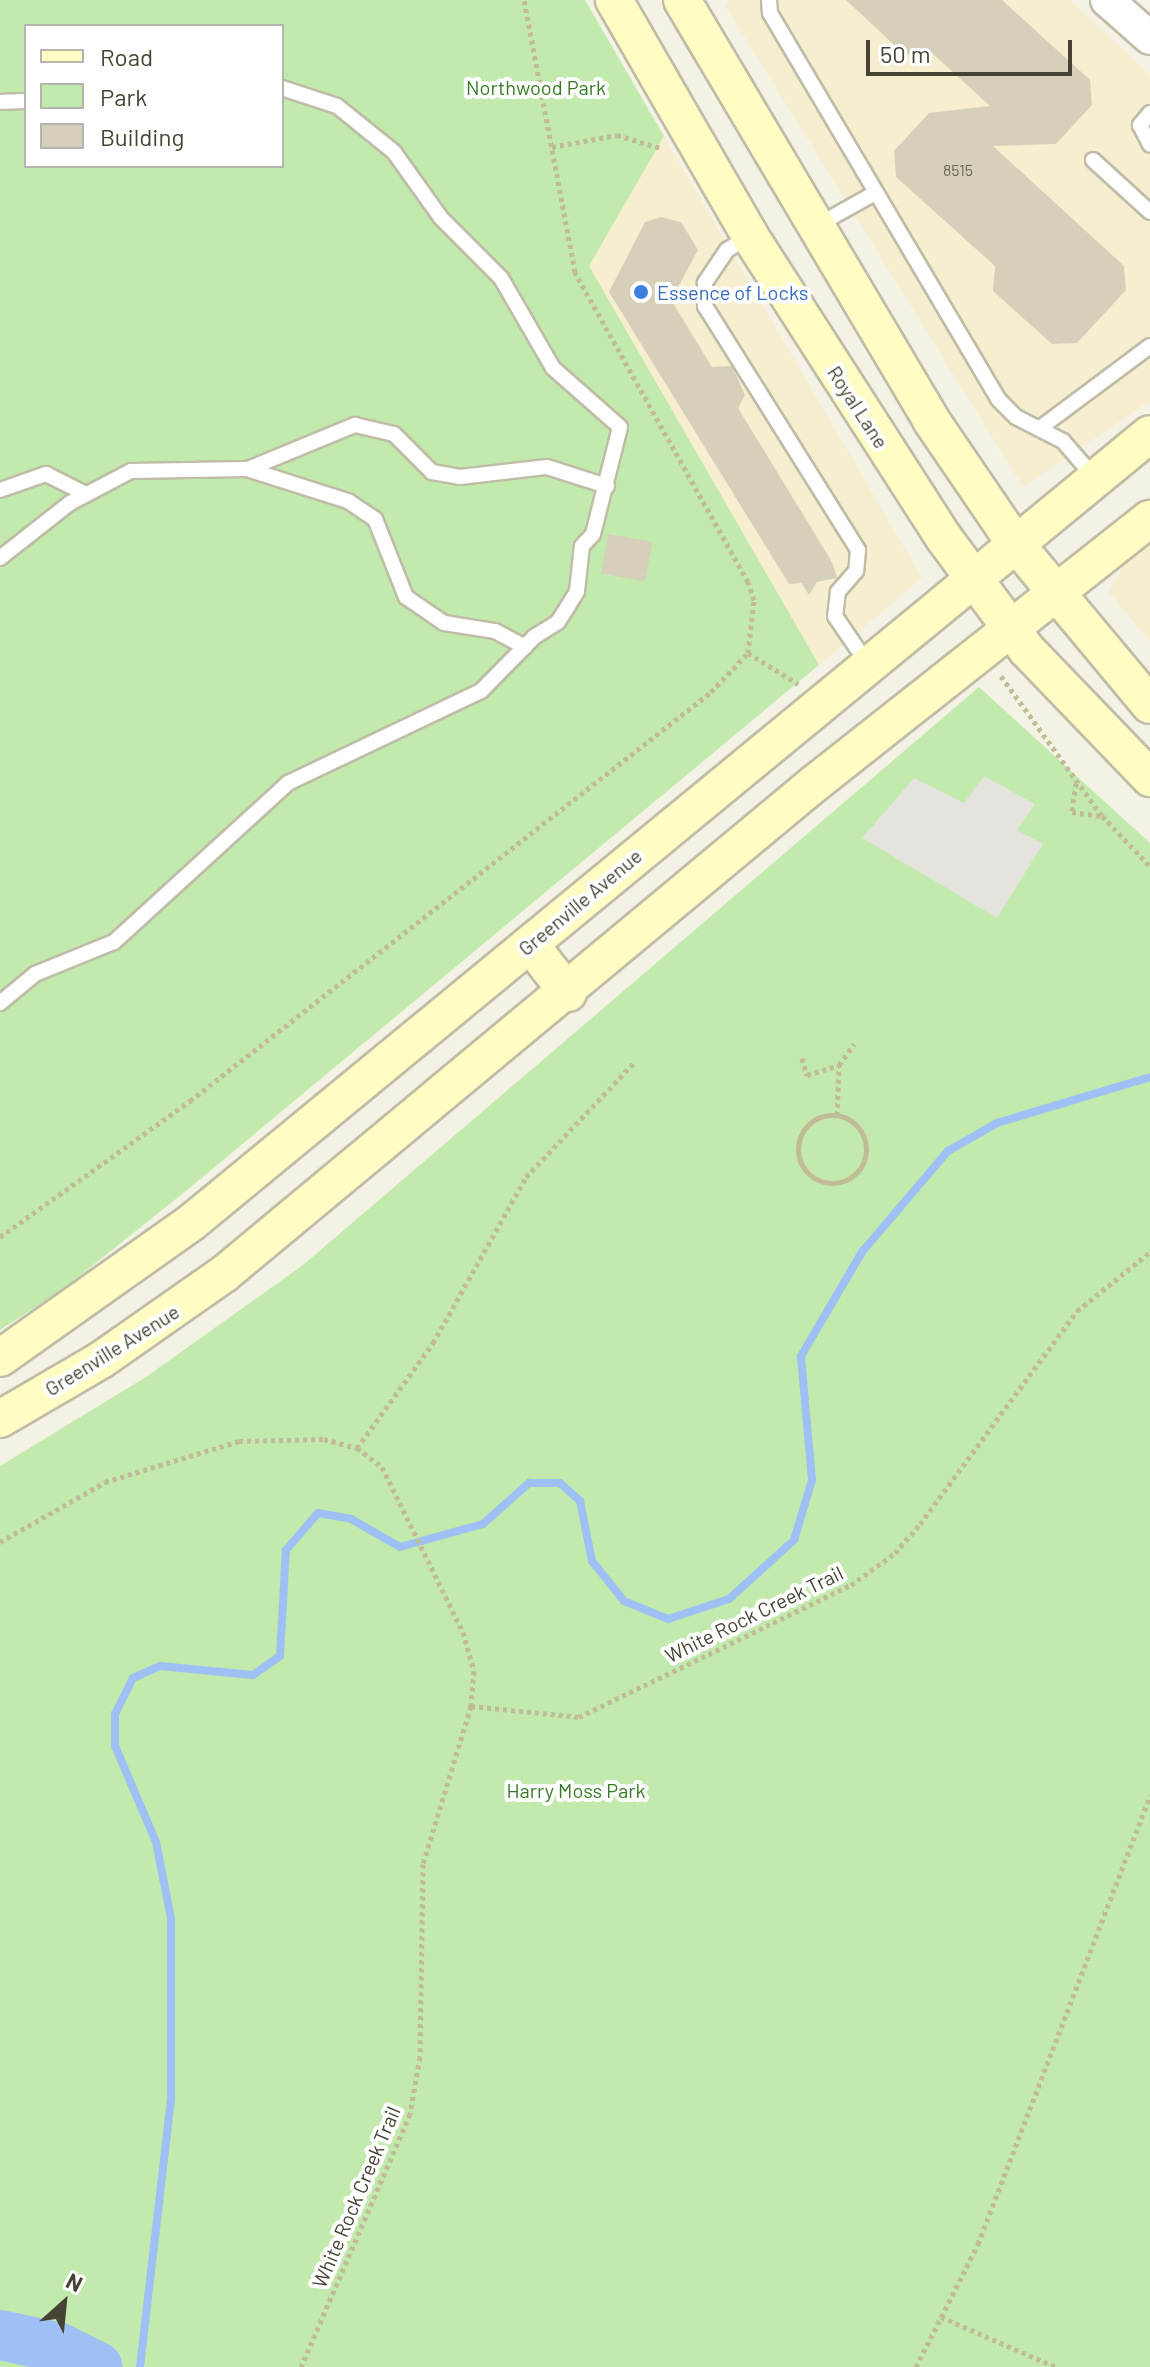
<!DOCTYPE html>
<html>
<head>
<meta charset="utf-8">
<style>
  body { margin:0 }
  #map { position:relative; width:1150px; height:2367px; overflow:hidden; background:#f4f2e5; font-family:Barlow,sans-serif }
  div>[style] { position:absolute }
  .commercial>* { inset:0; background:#f7eecf }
  .green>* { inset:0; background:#c2eaac }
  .parking>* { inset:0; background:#e4e3de }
  .stream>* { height:8px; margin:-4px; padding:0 4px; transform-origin:4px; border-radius:4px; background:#9ec0f4 }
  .river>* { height:50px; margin:-25px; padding:0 25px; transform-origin:25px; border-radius:25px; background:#9ec0f4 }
  .building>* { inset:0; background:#d6d0ba; transform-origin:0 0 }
  .path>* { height:5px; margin-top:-2.5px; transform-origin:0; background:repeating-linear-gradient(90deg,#c2bb98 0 4px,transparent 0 8px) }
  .path>.ring { margin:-2.5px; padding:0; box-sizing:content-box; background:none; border:5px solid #c2bb98; border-radius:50% }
  .roads { filter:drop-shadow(2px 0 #bfbca7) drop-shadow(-2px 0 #bfbca7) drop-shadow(0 2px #bfbca7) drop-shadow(0 -2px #bfbca7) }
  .service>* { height:14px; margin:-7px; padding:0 7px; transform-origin:7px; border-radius:7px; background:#fff }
  .tertiary>* { height:32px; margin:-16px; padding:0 16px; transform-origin:16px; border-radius:16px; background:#fff }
  .secondary>* { height:36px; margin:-18px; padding:0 18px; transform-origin:18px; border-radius:18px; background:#fffcc4 }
  .dots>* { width:22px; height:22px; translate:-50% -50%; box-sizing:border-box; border:4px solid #fff; border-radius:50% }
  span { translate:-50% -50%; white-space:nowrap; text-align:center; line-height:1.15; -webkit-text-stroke:8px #fff; paint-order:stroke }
  .number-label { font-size:16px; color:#6a6656 }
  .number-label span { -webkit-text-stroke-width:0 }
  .park-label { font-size:20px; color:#357b25 }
  .shop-label { font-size:20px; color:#366cbe }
  .left { translate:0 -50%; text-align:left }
  .street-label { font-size:20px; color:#464334 }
  .legend { position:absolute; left:24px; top:24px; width:260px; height:144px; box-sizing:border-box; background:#fff; border:2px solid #b5b4ae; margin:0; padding:10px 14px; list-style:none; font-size:24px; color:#464334 }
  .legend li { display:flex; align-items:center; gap:16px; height:40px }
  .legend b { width:40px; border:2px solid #b5b4ae }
  .north { position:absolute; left:24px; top:2263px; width:80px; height:80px; -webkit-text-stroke:6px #fff; paint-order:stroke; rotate:27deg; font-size:22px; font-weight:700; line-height:32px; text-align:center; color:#464334 }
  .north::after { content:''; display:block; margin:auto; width:28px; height:36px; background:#464334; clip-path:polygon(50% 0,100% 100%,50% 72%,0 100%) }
  .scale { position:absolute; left:866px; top:40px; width:206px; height:36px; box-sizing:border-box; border:4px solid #464334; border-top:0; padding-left:10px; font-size:24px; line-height:28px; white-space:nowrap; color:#464334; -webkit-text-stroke:6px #fff; paint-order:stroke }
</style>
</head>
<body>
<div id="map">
  <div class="commercial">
    <div style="clip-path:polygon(729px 0,1070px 0,1150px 75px,1150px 401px,1023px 487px,726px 7px)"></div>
    <div style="clip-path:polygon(664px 136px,922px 578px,819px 665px,588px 266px)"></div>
    <div style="clip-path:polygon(1150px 540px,1150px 642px,1109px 592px,1129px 556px)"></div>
  </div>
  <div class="green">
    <div style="clip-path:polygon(evenodd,0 0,585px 0,664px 136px,589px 266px,819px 665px,181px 1195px,62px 1290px,0 1330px,0 0,26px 26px,282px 26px,282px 166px,26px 166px,26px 26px)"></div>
    <div style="clip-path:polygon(979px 687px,1150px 843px,1150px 2367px,0 2367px,0 1466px,146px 1377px,303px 1265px)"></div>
  </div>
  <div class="parking">
    <div style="clip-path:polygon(984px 776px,1035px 804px,1017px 830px,1043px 844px,997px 918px,862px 838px,914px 778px,964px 803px)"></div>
  </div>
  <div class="stream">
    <div style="left:140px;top:2367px;width:270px;rotate:-83.4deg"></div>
    <div style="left:171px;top:2099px;width:181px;rotate:-90deg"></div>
    <div style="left:171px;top:1918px;width:77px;rotate:-101.2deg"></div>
    <div style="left:156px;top:1842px;width:104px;rotate:-113.1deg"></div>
    <div style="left:115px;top:1746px;width:32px;rotate:-90deg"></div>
    <div style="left:115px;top:1714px;width:40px;rotate:-63.4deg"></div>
    <div style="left:133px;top:1678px;width:30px;rotate:-24deg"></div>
    <div style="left:160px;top:1666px;width:93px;rotate:5.5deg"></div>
    <div style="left:253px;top:1675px;width:33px;rotate:-35deg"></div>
    <div style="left:280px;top:1656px;width:106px;rotate:-86.8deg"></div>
    <div style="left:286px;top:1550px;width:49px;rotate:-49.1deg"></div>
    <div style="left:318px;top:1513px;width:34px;rotate:10deg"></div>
    <div style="left:351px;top:1519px;width:56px;rotate:29.7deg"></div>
    <div style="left:400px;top:1547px;width:86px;rotate:-15.5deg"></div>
    <div style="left:483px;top:1524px;width:62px;rotate:-41.7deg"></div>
    <div style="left:529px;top:1483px;width:31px"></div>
    <div style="left:560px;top:1483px;width:27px;rotate:42deg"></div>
    <div style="left:580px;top:1501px;width:61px;rotate:78.7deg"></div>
    <div style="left:592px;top:1561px;width:51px;rotate:51.3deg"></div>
    <div style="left:624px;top:1601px;width:48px;rotate:22.2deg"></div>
    <div style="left:668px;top:1619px;width:64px;rotate:-18.2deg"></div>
    <div style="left:729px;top:1599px;width:88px;rotate:-42.2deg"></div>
    <div style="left:794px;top:1540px;width:63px;rotate:-73.3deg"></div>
    <div style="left:812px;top:1480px;width:124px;rotate:-95.1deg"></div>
    <div style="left:801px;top:1356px;width:121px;rotate:-59.6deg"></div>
    <div style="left:862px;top:1252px;width:133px;rotate:-49.6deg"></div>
    <div style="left:948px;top:1151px;width:56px;rotate:-29.7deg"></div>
    <div style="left:997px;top:1123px;width:160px;rotate:-16.7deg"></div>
  </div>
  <div class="river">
    <div style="left:0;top:2335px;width:61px;rotate:12.2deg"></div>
    <div style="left:60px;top:2348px;width:42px;rotate:26.6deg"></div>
  </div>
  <div class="building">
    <div style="clip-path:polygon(846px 0,1002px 0,1090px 80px,1092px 105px,1056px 144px,993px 146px,1124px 266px,1126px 290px,1077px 343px,1052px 344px,993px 291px,995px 266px,896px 177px,894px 151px,929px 113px,990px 106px,932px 53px,905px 55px)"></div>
    <div style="clip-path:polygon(661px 217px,681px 222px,698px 250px,671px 300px,712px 367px,731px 366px,736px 375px,745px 395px,738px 408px,832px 562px,837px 578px,817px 582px,809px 595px,801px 583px,789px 584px,609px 292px,645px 222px)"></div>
    <div style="left:608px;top:534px;width:45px;height:40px;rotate:10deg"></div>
  </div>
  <div class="path">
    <div style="left:552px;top:147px;width:66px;rotate:-10.5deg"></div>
    <div style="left:617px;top:135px;width:46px;rotate:16.5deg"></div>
    <div style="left:748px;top:653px;width:59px;rotate:31.8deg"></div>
    <div style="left:1001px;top:676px;width:173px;rotate:54.2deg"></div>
    <div style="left:1102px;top:816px;width:69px;rotate:46.2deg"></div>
    <div style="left:1076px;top:783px;width:29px;rotate:98deg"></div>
    <div style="left:1072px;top:812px;width:29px;rotate:8deg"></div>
    <div style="left:802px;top:1058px;width:18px;rotate:74deg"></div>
    <div style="left:807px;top:1075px;width:34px;rotate:-17deg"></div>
    <div style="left:837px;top:1115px;width:50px;rotate:-87.7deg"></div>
    <div style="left:839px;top:1065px;width:26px;rotate:-54deg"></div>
    <div class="ring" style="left:798px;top:1115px;width:63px;height:63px"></div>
    <div style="left:0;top:1237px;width:234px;rotate:-35.6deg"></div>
    <div style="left:190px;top:1101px;width:662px;rotate:-38.13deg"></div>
    <div style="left:711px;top:692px;width:54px;rotate:-46.5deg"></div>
    <div style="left:748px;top:653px;width:53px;rotate:-83.5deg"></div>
    <div style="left:754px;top:600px;width:19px;rotate:-108deg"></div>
    <div style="left:748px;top:582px;width:355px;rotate:-119.2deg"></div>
    <div style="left:575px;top:272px;width:277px;rotate:-100.6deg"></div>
    <div style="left:357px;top:1448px;width:130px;rotate:-54.1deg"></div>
    <div style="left:433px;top:1343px;width:190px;rotate:-60.7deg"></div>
    <div style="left:526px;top:1177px;width:156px;rotate:-46.6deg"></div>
    <div style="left:0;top:1542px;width:121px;rotate:-29.7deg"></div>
    <div style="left:105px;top:1482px;width:140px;rotate:-17deg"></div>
    <div style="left:239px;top:1441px;width:85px;rotate:-1.3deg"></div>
    <div style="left:324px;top:1439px;width:34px;rotate:15deg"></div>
    <div style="left:357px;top:1448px;width:31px;rotate:37deg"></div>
    <div style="left:382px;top:1467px;width:184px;rotate:63.9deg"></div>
    <div style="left:463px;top:1632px;width:41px;rotate:74.2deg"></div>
    <div style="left:474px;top:1671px;width:35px;rotate:95deg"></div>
    <div style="left:471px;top:1706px;width:165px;rotate:106.9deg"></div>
    <div style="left:423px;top:1864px;width:193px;rotate:90.9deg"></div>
    <div style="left:420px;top:2057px;width:58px;rotate:100deg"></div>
    <div style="left:410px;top:2114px;width:275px;rotate:113.3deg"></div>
    <div style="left:471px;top:1706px;width:109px;rotate:5.8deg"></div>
    <div style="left:579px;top:1717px;width:302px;rotate:-25.9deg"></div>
    <div style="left:851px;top:1585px;width:54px;rotate:-36deg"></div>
    <div style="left:895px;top:1553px;width:38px;rotate:-49deg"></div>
    <div style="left:920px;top:1524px;width:265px;rotate:-53.6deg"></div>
    <div style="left:1077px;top:1311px;width:94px;rotate:-38.9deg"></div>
    <div style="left:941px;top:2317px;width:125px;rotate:23.5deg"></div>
    <div style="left:916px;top:2367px;width:138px;rotate:-63.2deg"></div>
    <div style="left:978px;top:2244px;width:481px;rotate:-69deg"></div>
  </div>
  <div class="roads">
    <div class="service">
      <div style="left:769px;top:0;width:13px;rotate:86deg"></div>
      <div style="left:770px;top:13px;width:448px;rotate:59.4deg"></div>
      <div style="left:998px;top:399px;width:25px;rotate:45deg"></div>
      <div style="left:1016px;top:417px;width:53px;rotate:27.1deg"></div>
      <div style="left:1063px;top:441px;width:46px;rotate:49.4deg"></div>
      <div style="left:0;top:102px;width:26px;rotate:-2deg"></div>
      <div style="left:1150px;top:113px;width:16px;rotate:130deg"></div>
      <div style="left:1140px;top:125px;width:22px;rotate:63deg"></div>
      <div style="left:1093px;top:160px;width:77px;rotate:42.4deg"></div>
      <div style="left:816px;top:226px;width:68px;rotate:-29.2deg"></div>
      <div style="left:750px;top:236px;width:27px;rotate:149deg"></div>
      <div style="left:727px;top:250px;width:40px;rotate:124deg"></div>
      <div style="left:705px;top:283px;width:23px;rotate:90deg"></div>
      <div style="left:705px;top:306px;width:288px;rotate:57.9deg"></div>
      <div style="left:858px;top:550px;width:21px;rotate:95deg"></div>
      <div style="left:856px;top:571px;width:28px;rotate:131deg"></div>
      <div style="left:838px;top:592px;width:24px;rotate:97deg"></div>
      <div style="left:835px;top:616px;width:57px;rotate:55.8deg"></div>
      <div style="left:1040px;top:428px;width:137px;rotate:-36.7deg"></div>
      <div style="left:248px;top:469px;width:116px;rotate:-22.4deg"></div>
      <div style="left:355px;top:425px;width:40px;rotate:13deg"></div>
      <div style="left:394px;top:434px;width:54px;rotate:45deg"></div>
      <div style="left:432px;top:472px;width:28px;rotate:10deg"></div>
      <div style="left:460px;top:477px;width:88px;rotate:-6.6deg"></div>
      <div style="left:547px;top:467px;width:63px;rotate:17.6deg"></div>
      <div style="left:0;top:490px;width:49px;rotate:-19.2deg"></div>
      <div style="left:46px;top:474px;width:45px;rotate:26.6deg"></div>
      <div style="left:0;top:558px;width:89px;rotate:-38.2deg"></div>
      <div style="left:70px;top:503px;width:69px;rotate:-27.7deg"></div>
      <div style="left:131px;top:471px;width:116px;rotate:-1deg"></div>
      <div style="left:247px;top:469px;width:106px;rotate:17.6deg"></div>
      <div style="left:348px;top:501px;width:32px;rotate:34deg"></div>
      <div style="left:375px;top:519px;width:84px;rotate:68.3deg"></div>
      <div style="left:406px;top:597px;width:46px;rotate:34.4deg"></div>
      <div style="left:444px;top:623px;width:52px;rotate:8.9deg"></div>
      <div style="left:495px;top:631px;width:34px;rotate:28deg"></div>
      <div style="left:0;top:1003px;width:45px;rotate:-39.6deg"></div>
      <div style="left:35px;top:974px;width:85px;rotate:-22.1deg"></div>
      <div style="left:114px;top:942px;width:236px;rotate:-42.4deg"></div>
      <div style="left:288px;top:783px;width:214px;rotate:-25.5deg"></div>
      <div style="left:481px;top:691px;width:76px;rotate:-45.5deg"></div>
      <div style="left:534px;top:637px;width:28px;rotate:-32deg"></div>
      <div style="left:558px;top:622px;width:36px;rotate:-58deg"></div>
      <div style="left:577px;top:591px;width:45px;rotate:-83.7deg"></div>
      <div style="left:582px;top:546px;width:16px;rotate:-47deg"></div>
      <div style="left:593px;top:534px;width:110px;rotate:-75.8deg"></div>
      <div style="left:620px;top:427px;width:89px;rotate:-138.6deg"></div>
      <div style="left:553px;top:368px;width:104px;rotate:-120deg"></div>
      <div style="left:501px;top:278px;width:85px;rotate:-135deg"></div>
      <div style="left:441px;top:218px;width:81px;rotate:-125.5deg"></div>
      <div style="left:394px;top:152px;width:73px;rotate:-141.1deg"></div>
      <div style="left:337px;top:106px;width:58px;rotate:-161.9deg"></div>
    </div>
    <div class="tertiary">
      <div style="left:1107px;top:0;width:57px;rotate:41.5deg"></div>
    </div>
    <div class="secondary">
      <div style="left:614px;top:0;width:272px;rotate:60deg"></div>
      <div style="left:750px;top:236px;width:359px;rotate:57.3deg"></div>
      <div style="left:944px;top:538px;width:139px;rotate:53.5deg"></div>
      <div style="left:1027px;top:650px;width:178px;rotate:46.1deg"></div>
      <div style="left:682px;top:0;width:488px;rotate:59.3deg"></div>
      <div style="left:931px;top:420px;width:149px;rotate:55.7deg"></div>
      <div style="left:1015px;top:543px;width:211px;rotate:50.2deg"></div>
      <div style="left:530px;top:944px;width:62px;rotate:52.2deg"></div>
      <div style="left:0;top:1358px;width:235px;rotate:-35.3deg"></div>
      <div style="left:192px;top:1222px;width:1240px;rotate:-39.44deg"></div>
      <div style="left:0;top:1419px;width:117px;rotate:-30.3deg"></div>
      <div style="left:101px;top:1360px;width:150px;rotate:-35deg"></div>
      <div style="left:224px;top:1274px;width:767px;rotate:-39.71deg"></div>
      <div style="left:814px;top:784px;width:428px;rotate:-38.3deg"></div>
    </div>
  </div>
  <div class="dots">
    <div style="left:641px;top:292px;background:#3f7fe0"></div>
  </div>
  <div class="number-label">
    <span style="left:958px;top:170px">8515</span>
  </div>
  <div class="park-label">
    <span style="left:536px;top:87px">Northwood Park</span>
    <span style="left:576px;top:1790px">Harry Moss Park</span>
  </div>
  <div class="shop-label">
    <span class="left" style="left:657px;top:292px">Essence of Locks</span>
  </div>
  <div class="street-label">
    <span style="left:858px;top:407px;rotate:57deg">Royal Lane</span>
    <span style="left:580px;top:902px;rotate:-40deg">Greenville Avenue</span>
    <span style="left:112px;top:1350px;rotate:-32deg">Greenville Avenue</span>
    <span style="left:754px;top:1614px;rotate:-26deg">White Rock Creek Trail</span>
    <span style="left:356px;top:2197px;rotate:-67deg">White Rock Creek Trail</span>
  </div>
  <ul class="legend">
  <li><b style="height:10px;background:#fffcc4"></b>Road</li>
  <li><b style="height:22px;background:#c2eaac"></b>Park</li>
  <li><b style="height:22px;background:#d6d0ba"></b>Building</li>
  </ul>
  <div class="north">N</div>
  <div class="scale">50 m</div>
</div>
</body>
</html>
